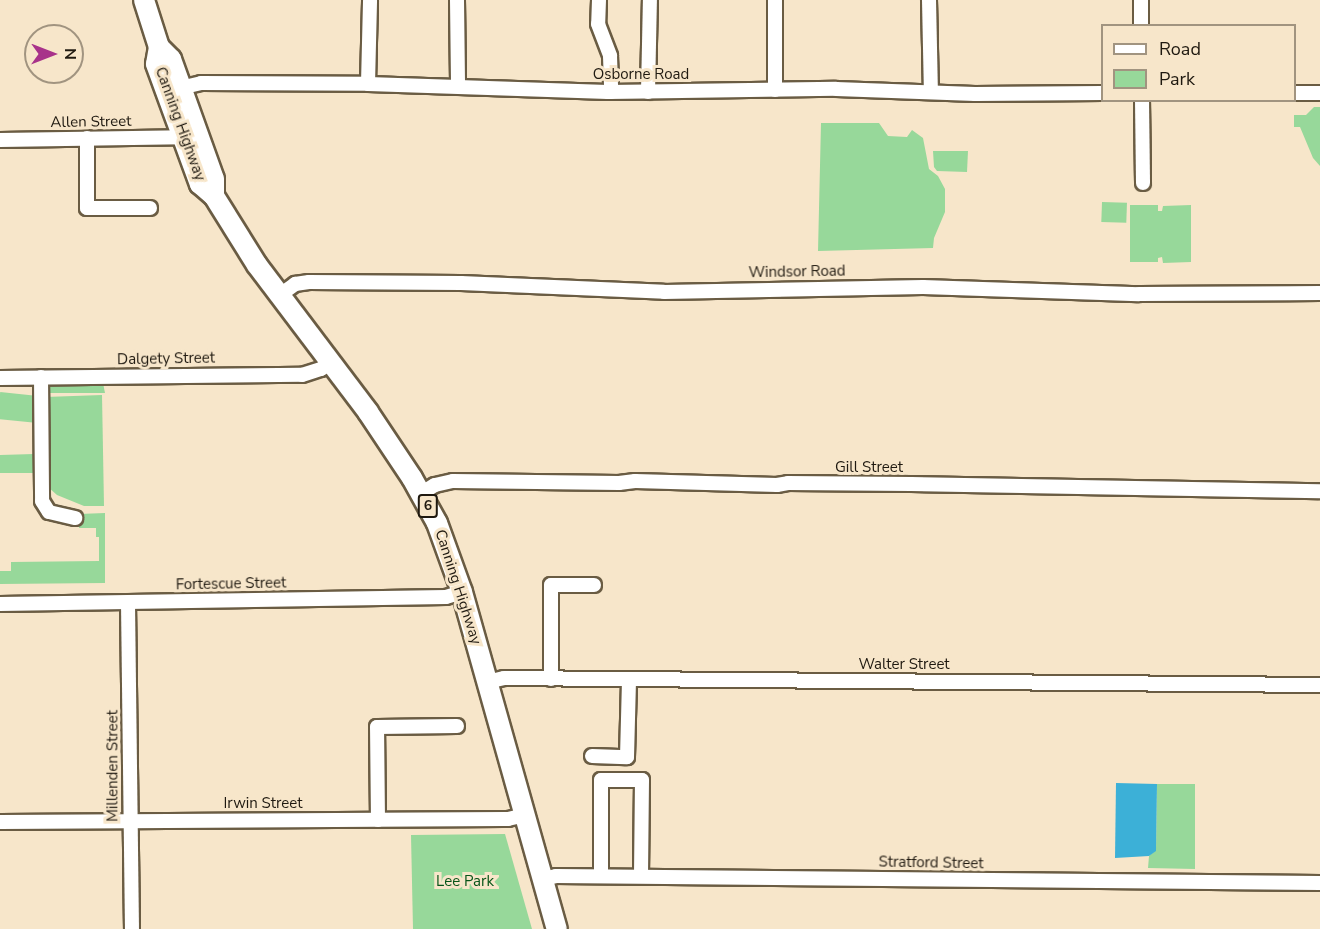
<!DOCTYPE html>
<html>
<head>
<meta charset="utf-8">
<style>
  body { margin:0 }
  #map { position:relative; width:1320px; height:929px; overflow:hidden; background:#f7e6ca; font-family:"Nunito Sans",sans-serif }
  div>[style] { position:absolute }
  .green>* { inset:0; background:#97d89a; transform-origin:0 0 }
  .water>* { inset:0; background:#3cb0d7 }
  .roads { filter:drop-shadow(2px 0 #6a5c43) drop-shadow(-2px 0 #6a5c43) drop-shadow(0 2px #6a5c43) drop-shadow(0 -2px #6a5c43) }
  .minor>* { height:14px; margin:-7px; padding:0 7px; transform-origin:7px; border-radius:7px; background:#fff }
  .highway>* { height:20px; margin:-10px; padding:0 10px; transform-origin:10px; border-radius:10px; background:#fff }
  span { translate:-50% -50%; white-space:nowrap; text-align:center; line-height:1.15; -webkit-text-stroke:6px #f7e6ca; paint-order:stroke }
  .shield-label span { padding:2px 4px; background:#f7e6ca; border:2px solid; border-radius:4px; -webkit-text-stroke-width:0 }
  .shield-label { font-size:14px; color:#1f1910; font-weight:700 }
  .street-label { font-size:15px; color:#1f1910 }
  .park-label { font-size:15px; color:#075518 }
  .legend { position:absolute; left:1101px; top:24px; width:195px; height:78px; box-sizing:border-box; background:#f7e6ca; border:2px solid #a19480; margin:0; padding:8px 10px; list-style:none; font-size:18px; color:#1f1910 }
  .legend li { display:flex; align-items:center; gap:12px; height:30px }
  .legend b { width:30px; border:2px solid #a19480 }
  .north { position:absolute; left:24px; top:24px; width:60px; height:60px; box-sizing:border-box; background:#f7e6ca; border:2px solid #a19480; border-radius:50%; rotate:90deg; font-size:16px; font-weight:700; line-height:24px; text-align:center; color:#1f1910 }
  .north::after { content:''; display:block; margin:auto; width:21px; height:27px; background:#a8328a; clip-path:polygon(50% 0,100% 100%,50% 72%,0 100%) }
</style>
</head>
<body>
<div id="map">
  <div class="green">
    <div style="clip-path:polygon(1314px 107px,1320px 107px,1320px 166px,1313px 158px,1300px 127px,1294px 127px,1294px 115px,1306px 115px)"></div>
    <div style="clip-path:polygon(821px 123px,879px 123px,888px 136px,907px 137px,912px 130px,923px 138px,929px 169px,938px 176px,945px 189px,945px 212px,934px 238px,933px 248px,818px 251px)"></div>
    <div style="clip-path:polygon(933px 151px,968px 151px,967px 172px,937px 171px,934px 167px)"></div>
    <div style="left:1102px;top:202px;width:25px;height:20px;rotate:2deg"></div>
    <div style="clip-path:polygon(1130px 205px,1158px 205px,1158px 211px,1162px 211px,1163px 206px,1191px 205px,1191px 262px,1163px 263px,1162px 257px,1158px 258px,1158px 262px,1130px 262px)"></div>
    <div style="clip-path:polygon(103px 383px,105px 393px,45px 393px,47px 384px)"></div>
    <div style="clip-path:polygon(102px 395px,104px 506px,84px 506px,57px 495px,48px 487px,45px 397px)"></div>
    <div style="left:38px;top:396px;width:27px;height:38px;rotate:96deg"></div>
    <div style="clip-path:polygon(34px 454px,37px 457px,36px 473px,0 473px,0 455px)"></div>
    <div style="clip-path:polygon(105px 513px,105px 583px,0 584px,0 571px,11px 571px,11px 562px,99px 561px,99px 537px,96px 537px,96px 528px,79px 528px,79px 514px)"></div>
    <div style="clip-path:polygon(1157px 784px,1195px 784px,1195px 869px,1148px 868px,1149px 856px,1156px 850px)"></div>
    <div style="clip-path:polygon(505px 834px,532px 929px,413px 929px,411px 835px)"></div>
  </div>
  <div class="water">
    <div style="clip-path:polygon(1116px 783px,1157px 784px,1156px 851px,1149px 856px,1115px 858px)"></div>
  </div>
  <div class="roads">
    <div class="minor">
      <div style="left:457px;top:0;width:86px;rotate:89.3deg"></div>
      <div style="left:599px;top:0;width:24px;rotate:92deg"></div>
      <div style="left:598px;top:24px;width:34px;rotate:69deg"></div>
      <div style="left:610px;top:56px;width:36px;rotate:88deg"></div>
      <div style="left:929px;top:0;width:92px;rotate:88.8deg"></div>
      <div style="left:1141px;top:0;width:26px;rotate:90deg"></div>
      <div style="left:368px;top:84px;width:84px;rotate:-88.6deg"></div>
      <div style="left:180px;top:88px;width:22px;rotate:-13deg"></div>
      <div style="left:201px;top:83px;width:167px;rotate:0.3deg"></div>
      <div style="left:368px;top:84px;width:240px;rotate:1.9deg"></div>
      <div style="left:608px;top:92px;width:228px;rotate:-0.8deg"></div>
      <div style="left:836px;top:89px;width:139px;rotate:2.1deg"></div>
      <div style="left:975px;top:94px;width:127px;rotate:-0.5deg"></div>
      <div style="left:775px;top:90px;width:90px;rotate:-90deg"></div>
      <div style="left:648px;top:92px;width:92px;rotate:-88.8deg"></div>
      <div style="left:1294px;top:93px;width:26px"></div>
      <div style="left:1142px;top:100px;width:83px;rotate:89.3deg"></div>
      <div style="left:87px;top:138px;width:70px;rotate:90deg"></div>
      <div style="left:87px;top:208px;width:63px"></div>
      <div style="left:0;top:140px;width:182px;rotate:-0.9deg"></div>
      <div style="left:280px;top:295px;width:19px;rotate:-36deg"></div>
      <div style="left:295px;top:284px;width:14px;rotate:-8deg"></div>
      <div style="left:309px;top:282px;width:152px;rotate:0.4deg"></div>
      <div style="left:461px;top:283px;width:203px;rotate:2.5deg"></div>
      <div style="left:664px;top:292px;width:259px;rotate:-1.1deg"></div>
      <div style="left:923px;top:287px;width:216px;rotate:1.9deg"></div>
      <div style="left:1139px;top:294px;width:181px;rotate:-0.3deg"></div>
      <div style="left:41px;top:377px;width:124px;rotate:89.5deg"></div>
      <div style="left:42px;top:501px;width:13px;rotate:58deg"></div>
      <div style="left:49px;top:512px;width:27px;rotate:13deg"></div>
      <div style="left:0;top:378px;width:302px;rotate:-0.6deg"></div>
      <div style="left:302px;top:375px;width:20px;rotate:-18deg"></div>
      <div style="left:321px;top:369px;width:11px;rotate:-34deg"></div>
      <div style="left:422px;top:493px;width:15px;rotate:-32deg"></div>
      <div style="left:435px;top:485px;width:18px;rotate:-13deg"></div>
      <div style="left:453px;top:481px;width:166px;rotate:0.7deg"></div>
      <div style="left:619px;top:483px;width:16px;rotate:-7deg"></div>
      <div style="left:635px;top:481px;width:142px;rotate:1.6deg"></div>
      <div style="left:777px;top:485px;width:11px;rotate:-10deg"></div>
      <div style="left:788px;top:483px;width:123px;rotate:0.5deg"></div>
      <div style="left:911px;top:484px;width:409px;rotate:1deg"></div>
      <div style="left:128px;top:603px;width:326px;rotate:89.3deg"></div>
      <div style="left:0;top:604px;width:446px;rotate:-0.9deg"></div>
      <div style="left:446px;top:597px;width:17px;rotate:-17deg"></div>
      <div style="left:551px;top:679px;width:94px;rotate:-90deg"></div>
      <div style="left:551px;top:585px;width:43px"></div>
      <div style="left:487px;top:682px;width:17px;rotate:-13deg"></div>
      <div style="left:504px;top:678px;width:816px;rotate:0.49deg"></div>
      <div style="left:592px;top:756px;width:35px;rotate:2deg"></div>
      <div style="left:627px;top:757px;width:78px;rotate:-88.5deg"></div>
      <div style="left:378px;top:820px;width:93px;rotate:-90.6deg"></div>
      <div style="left:377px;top:727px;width:80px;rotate:-0.7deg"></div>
      <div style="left:0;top:822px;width:508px;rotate:-0.34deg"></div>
      <div style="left:508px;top:819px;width:17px;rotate:-13deg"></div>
      <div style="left:601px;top:876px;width:96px;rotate:-90deg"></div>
      <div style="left:601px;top:780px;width:41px"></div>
      <div style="left:642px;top:780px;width:96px;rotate:90.6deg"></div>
      <div style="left:543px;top:879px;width:13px;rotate:-13deg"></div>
      <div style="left:556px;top:876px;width:764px;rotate:0.52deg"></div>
    </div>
    <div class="highway">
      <div style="left:144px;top:0;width:49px;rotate:72.3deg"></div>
      <div style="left:159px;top:47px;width:17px;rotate:45deg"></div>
      <div style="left:171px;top:59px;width:127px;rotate:70.3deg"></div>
      <div style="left:214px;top:179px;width:17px;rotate:90deg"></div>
      <div style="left:159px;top:47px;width:17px;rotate:100deg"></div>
      <div style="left:156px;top:64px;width:128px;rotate:69.9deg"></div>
      <div style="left:200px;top:184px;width:18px;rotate:41deg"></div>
      <div style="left:214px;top:196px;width:81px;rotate:58.1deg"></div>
      <div style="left:257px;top:265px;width:184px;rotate:52.9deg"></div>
      <div style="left:368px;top:412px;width:79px;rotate:56.3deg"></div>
      <div style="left:412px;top:478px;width:51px;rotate:60.9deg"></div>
      <div style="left:437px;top:523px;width:73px;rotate:70.1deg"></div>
      <div style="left:462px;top:592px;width:350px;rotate:74.3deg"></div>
    </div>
  </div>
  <div class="shield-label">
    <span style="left:428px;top:506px">6</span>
  </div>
  <div class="street-label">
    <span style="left:641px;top:75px">Osborne Road</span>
    <span style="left:91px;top:122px;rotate:-1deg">Allen Street</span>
    <span style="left:180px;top:124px;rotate:70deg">Canning Highway</span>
    <span style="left:797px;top:272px;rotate:-1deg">Windsor Road</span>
    <span style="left:166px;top:359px;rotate:-1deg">Dalgety Street</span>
    <span style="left:869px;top:468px">Gill Street</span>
    <span style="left:231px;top:584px;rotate:-1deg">Fortescue Street</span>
    <span style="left:458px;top:587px;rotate:72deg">Canning Highway</span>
    <span style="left:904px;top:665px">Walter Street</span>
    <span style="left:113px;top:766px;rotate:-90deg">Millenden Street</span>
    <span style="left:263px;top:804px">Irwin Street</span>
    <span style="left:931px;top:863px;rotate:1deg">Stratford Street</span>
  </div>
  <div class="park-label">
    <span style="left:465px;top:882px">Lee Park</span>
  </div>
  <ul class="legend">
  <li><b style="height:8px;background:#fff"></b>Road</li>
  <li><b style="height:16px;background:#97d89a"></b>Park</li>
  </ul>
  <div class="north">N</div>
</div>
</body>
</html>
